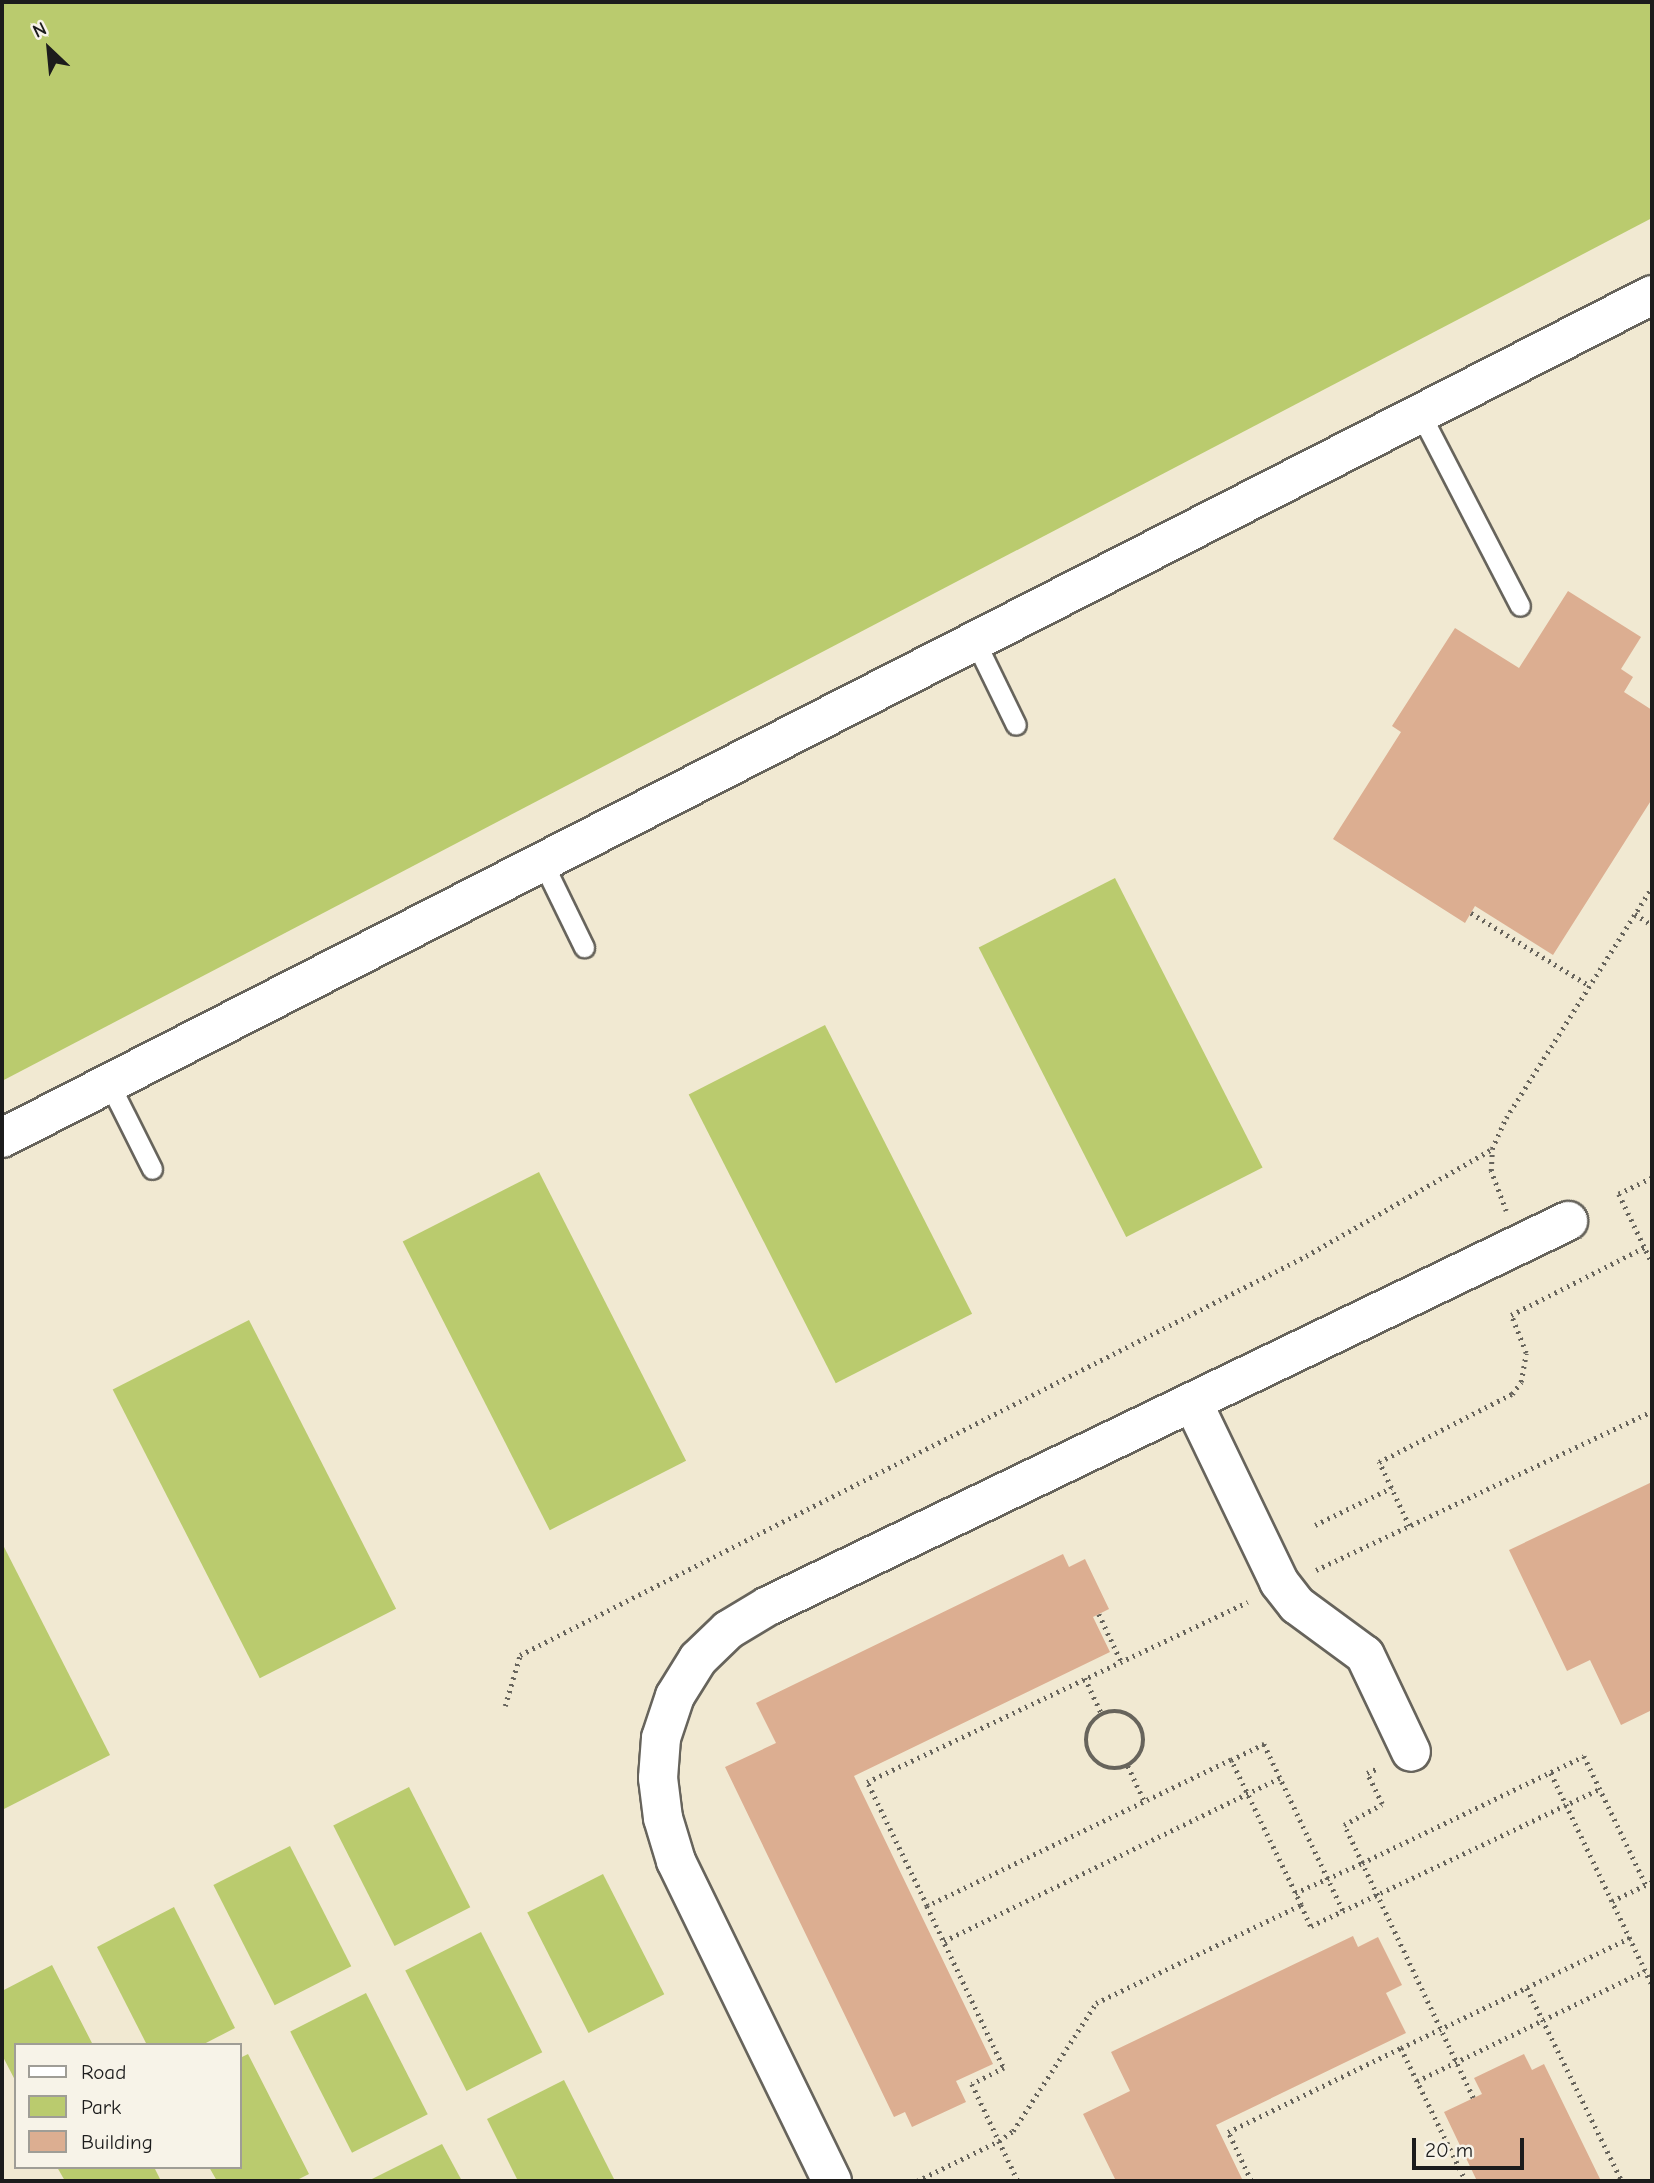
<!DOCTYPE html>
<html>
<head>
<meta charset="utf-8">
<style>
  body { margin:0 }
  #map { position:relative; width:1654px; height:2183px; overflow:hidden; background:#f1e9d2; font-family:"Comic Neue",sans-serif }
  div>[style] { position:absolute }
  .green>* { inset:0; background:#bacb6e; transform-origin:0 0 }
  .building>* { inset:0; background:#dcae91 }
  .path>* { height:4.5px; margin-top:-2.25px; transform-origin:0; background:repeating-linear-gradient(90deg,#67645c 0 2px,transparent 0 7px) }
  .path>.ring { margin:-2.25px; padding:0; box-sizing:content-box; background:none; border:4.5px solid #67645c; border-radius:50% }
  .roads { filter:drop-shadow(2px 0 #67645c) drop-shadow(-2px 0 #67645c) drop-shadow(0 2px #67645c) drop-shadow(0 -2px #67645c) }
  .lane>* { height:19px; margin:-9.5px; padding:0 9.5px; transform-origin:9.5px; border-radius:9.5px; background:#fff }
  .street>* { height:38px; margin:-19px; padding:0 19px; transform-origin:19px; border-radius:19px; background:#fff }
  span { translate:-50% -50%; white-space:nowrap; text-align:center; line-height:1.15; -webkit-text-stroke:5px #f7f3e8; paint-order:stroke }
  .frame { position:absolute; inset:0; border:4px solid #1c1c1c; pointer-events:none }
  .legend { position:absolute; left:14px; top:2043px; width:228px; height:126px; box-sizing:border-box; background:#f7f3e8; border:2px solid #9f9d96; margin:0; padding:9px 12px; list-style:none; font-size:21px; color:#1c1c1c }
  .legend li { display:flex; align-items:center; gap:14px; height:35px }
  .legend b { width:35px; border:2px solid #9f9d96 }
  .north { position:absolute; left:14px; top:14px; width:70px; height:70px; -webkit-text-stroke:5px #f7f3e8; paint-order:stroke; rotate:334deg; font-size:19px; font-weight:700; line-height:28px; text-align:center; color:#1c1c1c }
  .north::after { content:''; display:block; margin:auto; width:24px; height:32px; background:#1c1c1c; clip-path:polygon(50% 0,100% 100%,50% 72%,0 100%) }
  .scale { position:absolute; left:1412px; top:2138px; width:112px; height:32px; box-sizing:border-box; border:4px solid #1c1c1c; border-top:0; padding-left:9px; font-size:21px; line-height:24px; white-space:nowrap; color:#1c1c1c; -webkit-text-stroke:5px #f7f3e8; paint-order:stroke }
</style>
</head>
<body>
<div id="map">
  <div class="green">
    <div style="clip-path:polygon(2px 2px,1652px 2px,1652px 218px,2px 1081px)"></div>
    <div style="left:1115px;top:878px;width:325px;height:153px;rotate:63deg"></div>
    <div style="left:825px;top:1025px;width:324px;height:153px;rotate:63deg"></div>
    <div style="left:539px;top:1172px;width:324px;height:153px;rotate:63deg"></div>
    <div style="left:249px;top:1320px;width:324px;height:153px;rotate:63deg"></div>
    <div style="clip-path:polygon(2px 1543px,110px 1755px,2px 1810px)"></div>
    <div style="left:409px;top:1787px;width:135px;height:85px;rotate:63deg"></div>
    <div style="left:290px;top:1846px;width:135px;height:86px;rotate:63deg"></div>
    <div style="left:603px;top:1874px;width:135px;height:85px;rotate:63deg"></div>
    <div style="clip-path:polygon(174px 1907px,235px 2028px,202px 2045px,147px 2045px,97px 1947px)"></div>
    <div style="left:481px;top:1932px;width:135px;height:85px;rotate:63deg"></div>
    <div style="clip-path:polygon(52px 1965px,93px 2045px,16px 2045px,16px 2082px,2px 2055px,2px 1991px)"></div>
    <div style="left:366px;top:1993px;width:136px;height:85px;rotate:63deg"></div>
    <div style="clip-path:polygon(248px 2054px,309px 2174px,295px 2181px,217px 2181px,209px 2167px,240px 2167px,240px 2058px)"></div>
    <div style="clip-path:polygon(564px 2080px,615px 2181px,518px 2181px,487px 2119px)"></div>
    <div style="clip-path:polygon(442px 2144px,462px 2181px,368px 2181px)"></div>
    <div style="clip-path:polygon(57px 2167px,154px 2167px,161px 2181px,65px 2181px)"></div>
  </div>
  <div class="building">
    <div style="clip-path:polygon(1568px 591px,1641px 637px,1621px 669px,1633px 677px,1624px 692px,1652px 710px,1652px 799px,1553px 955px,1475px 906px,1465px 923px,1333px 839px,1401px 732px,1392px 726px,1455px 628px,1519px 668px)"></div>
    <div style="clip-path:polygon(1652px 1482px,1652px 1710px,1621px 1725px,1590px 1660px,1567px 1671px,1509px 1550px)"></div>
    <div style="clip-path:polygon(1063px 1554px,1069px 1567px,1085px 1559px,1109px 1609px,1093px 1617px,1110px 1652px,854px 1776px,993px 2064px,956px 2081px,966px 2102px,912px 2127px,905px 2112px,894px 2117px,725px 1767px,776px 1743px,756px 1703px)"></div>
    <div style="clip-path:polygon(1353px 1936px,1358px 1947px,1378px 1937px,1402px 1985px,1386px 1993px,1406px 2033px,1216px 2125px,1243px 2181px,1116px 2181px,1083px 2114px,1130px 2091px,1111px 2052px)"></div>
    <div style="clip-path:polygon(1524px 2054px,1532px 2070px,1544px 2064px,1601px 2181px,1477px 2181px,1444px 2112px,1482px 2094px,1474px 2078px)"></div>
  </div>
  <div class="path">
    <div style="left:1471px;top:913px;width:140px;rotate:31.5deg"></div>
    <div style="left:1635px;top:914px;width:20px;rotate:33deg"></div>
    <div style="left:1652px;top:1178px;width:37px;rotate:154deg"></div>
    <div style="left:1619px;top:1194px;width:76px;rotate:64.4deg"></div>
    <div style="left:1506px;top:1211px;width:43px;rotate:-110.6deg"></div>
    <div style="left:1491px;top:1171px;width:22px;rotate:-87deg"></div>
    <div style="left:1492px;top:1149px;width:34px;rotate:-66deg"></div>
    <div style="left:1506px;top:1118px;width:273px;rotate:-57.7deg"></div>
    <div style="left:1315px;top:1525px;width:85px;rotate:-26deg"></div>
    <div style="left:1409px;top:1526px;width:71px;rotate:-115.1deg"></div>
    <div style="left:1379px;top:1462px;width:149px;rotate:-27.1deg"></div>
    <div style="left:1512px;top:1394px;width:15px;rotate:-53deg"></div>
    <div style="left:1521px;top:1382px;width:29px;rotate:-80deg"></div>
    <div style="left:1526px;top:1353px;width:41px;rotate:-111.5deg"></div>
    <div style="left:1511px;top:1315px;width:150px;rotate:-26.9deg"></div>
    <div style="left:1316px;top:1570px;width:372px;rotate:-25.3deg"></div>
    <div style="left:1099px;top:1614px;width:52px;rotate:64.9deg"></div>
    <div style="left:1085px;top:1678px;width:40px;rotate:65deg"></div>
    <div style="left:505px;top:1706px;width:53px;rotate:-73.6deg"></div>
    <div style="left:520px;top:1655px;width:881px;rotate:-26.91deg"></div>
    <div style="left:1306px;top:1256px;width:215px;rotate:-29.9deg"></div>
    <div class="ring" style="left:1086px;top:1711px;width:53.5px;height:53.5px"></div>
    <div style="left:1231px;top:1760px;width:37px;rotate:-26deg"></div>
    <div style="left:1264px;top:1744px;width:184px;rotate:64.6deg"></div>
    <div style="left:1128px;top:1766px;width:40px;rotate:65deg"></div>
    <div style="left:1551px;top:1773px;width:235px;rotate:64.5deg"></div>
    <div style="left:1295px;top:1893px;width:73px;rotate:-24.1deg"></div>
    <div style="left:1362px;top:1863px;width:42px;rotate:-115.3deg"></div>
    <div style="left:1344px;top:1825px;width:43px;rotate:-28.9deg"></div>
    <div style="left:1382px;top:1804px;width:34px;rotate:-116deg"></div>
    <div style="left:1367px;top:1773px;width:12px;rotate:-24deg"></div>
    <div style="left:1612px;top:1901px;width:44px;rotate:-25.4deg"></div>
    <div style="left:1301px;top:1905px;width:23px;rotate:65deg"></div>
    <div style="left:1311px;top:1926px;width:320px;rotate:-25.4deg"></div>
    <div style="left:927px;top:1906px;width:138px;rotate:-115.8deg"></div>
    <div style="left:867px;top:1782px;width:421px;rotate:-25.3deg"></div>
    <div style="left:944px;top:1941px;width:373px;rotate:-25.9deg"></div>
    <div style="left:1527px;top:1988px;width:215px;rotate:63.8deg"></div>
    <div style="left:1401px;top:2048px;width:254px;rotate:-25.7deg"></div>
    <div style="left:1417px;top:2081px;width:253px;rotate:-25.8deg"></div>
    <div style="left:1473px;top:2098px;width:260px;rotate:-115.3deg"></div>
    <div style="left:1362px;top:1863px;width:246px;rotate:-25.7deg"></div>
    <div style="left:1584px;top:1756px;width:143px;rotate:64.3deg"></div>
    <div style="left:917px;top:2181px;width:91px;rotate:-26deg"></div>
    <div style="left:999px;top:2141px;width:17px;rotate:-36deg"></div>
    <div style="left:1013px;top:2131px;width:153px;rotate:-57deg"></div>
    <div style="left:1096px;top:2003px;width:227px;rotate:-25.6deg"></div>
    <div style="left:1301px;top:1905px;width:161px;rotate:-115.8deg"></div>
    <div style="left:1231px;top:1760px;width:337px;rotate:154.3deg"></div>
    <div style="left:927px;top:1906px;width:179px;rotate:64.6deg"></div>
    <div style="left:1004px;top:2068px;width:36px;rotate:153deg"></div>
    <div style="left:972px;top:2084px;width:63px;rotate:64.7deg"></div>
    <div style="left:999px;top:2141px;width:44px;rotate:64.6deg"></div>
    <div style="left:1251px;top:2181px;width:54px;rotate:-115.1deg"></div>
    <div style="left:1228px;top:2132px;width:192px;rotate:-25.9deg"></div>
    <div style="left:1401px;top:2048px;width:148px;rotate:64deg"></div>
  </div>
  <div class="roads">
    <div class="lane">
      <div style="left:1420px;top:413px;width:217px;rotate:62.6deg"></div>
      <div style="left:975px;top:641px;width:93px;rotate:64deg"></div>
      <div style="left:542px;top:861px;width:96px;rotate:64deg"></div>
      <div style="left:109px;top:1083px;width:96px;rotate:63.4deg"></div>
    </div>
    <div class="street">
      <div style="left:2px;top:1138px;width:1853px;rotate:-27.06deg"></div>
      <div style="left:1193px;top:1403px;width:199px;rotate:64.3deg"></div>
      <div style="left:1279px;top:1582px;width:29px;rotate:52deg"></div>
      <div style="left:1297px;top:1605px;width:84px;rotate:36.3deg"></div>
      <div style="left:1365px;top:1655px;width:107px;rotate:64.6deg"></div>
      <div style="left:832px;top:2181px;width:356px;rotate:-116deg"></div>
      <div style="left:676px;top:1861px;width:45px;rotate:-106.8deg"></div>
      <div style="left:663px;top:1818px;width:40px;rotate:-97.1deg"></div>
      <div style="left:658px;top:1778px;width:40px;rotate:-85.7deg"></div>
      <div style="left:661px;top:1738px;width:44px;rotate:-71.6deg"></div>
      <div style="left:675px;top:1696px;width:44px;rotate:-58.1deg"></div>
      <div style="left:698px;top:1659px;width:42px;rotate:-44deg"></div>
      <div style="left:728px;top:1630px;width:47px;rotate:-31deg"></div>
      <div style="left:768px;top:1606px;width:888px;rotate:-25.7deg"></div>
    </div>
  </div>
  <div class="frame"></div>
  <ul class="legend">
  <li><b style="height:9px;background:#fff"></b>Road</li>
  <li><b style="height:19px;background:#bacb6e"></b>Park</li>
  <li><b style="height:19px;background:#dcae91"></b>Building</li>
  </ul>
  <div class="north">N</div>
  <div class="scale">20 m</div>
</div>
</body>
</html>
